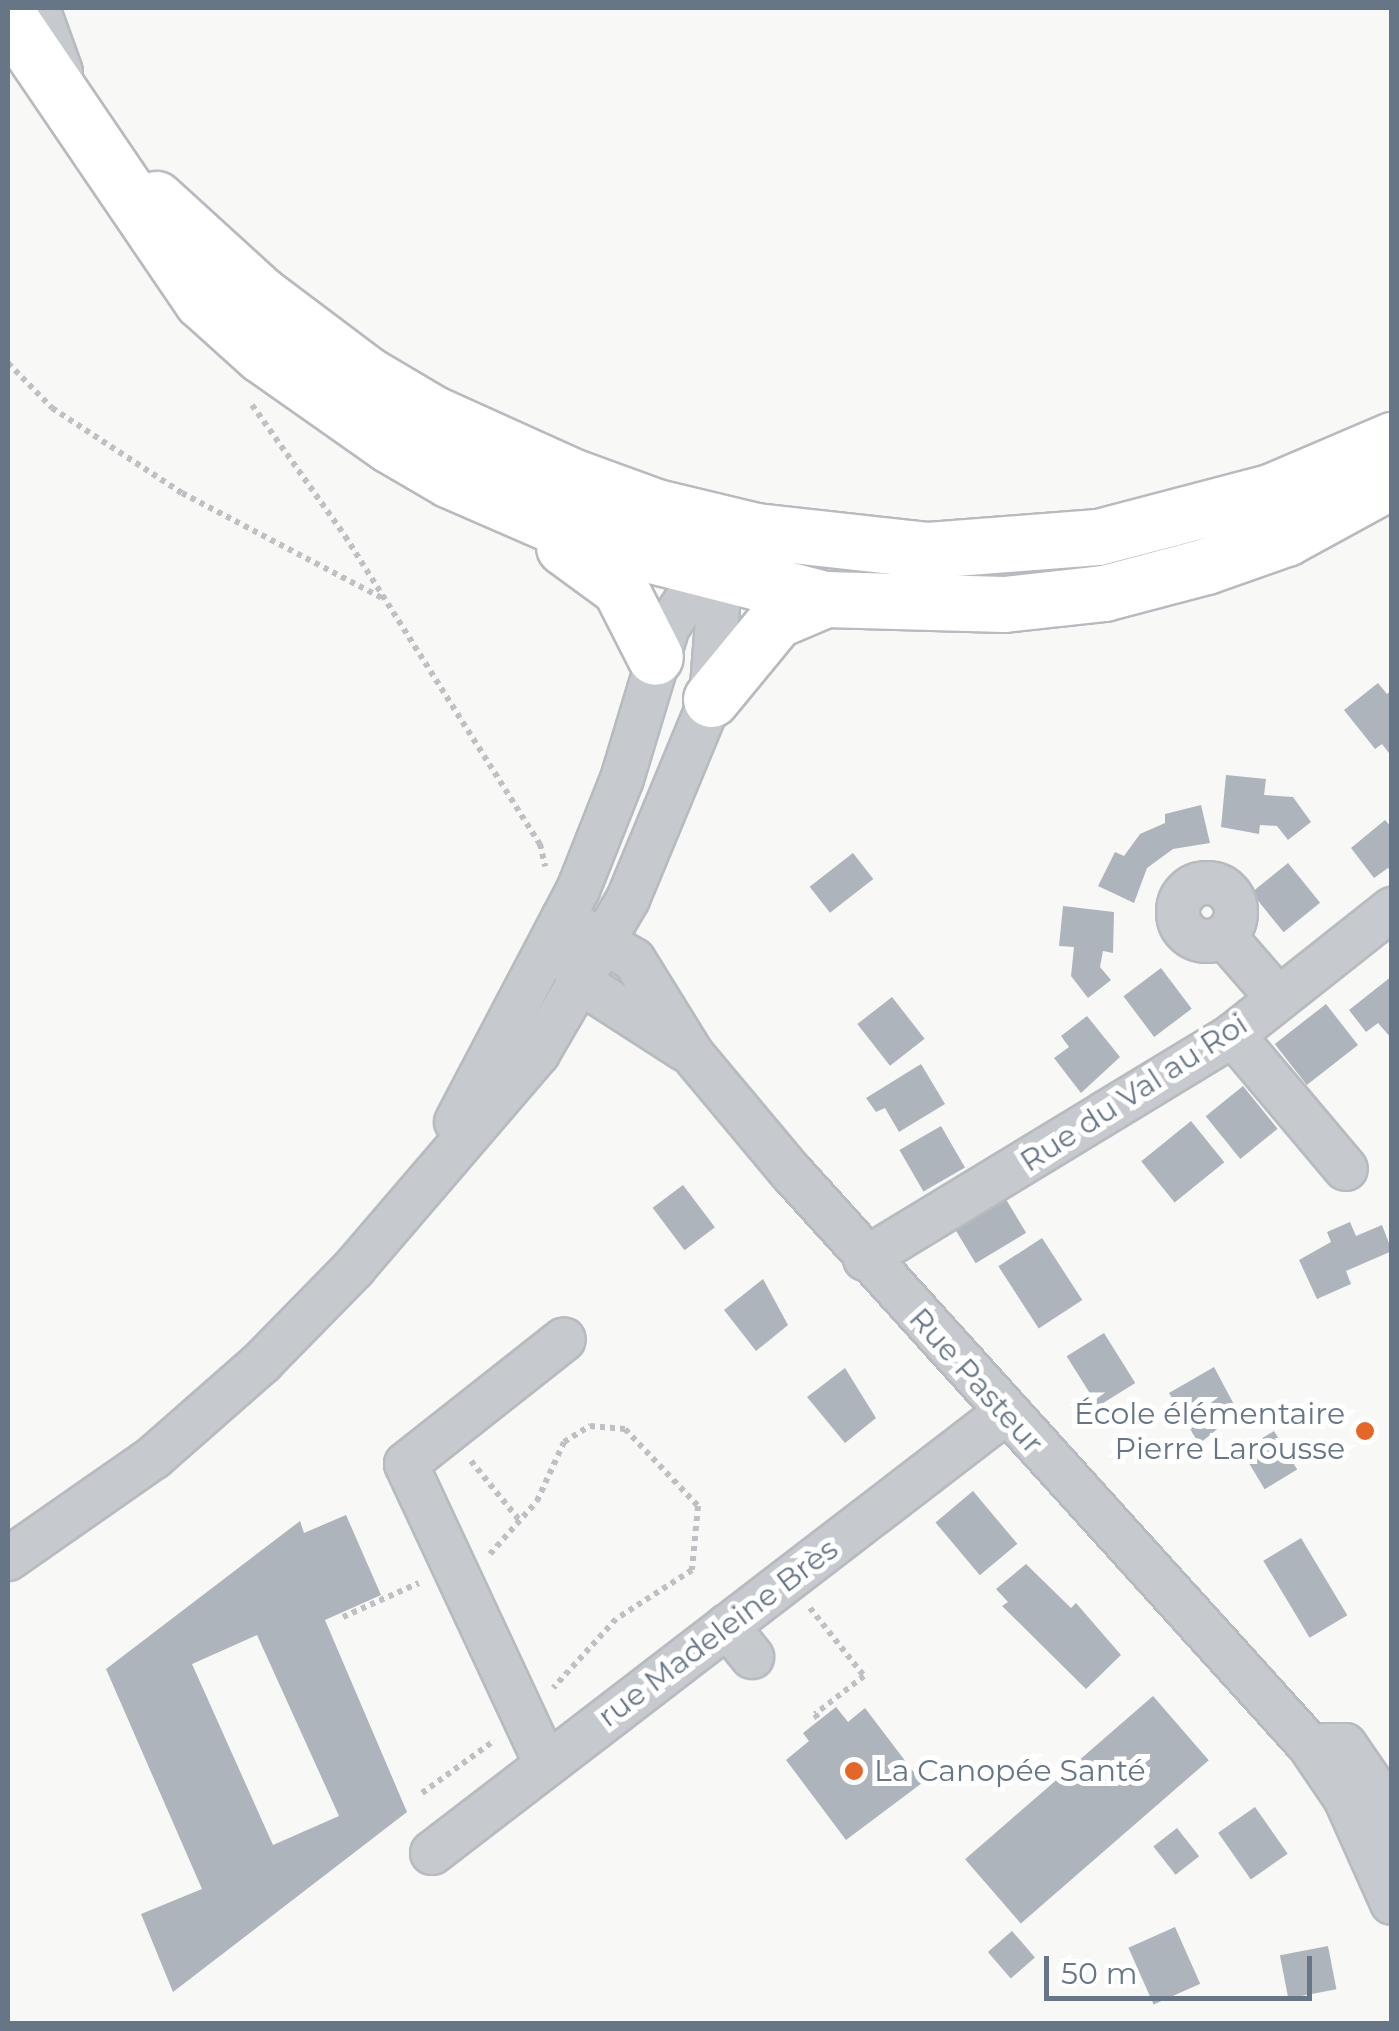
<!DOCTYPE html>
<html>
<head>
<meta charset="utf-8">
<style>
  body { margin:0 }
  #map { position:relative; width:1399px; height:2031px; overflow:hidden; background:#f8f8f6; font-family:Montserrat,sans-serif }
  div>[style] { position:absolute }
  .building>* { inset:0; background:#adb4bb; transform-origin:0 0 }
  .path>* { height:6px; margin-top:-3px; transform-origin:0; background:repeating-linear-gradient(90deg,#bec0c3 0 5px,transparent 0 10px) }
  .roads { filter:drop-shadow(2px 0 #b7bbbf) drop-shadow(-2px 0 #b7bbbf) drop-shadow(0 2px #b7bbbf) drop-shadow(0 -2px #b7bbbf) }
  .minor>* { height:42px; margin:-21px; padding:0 21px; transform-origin:21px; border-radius:21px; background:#c6c9cd }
  .minor>.ring { margin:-21px; padding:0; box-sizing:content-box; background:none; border:42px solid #c6c9cd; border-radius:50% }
  .major>* { height:55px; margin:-27.5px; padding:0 27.5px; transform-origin:27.5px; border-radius:27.5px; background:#fff }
  .dots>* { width:28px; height:28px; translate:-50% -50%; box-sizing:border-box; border:5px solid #fff; border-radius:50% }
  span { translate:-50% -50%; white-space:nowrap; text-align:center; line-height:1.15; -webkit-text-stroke:10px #fff; paint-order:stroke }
  .street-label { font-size:30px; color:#677687 }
  .poi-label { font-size:30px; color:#677687 }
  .right { translate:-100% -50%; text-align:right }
  .left { translate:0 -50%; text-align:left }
  .frame { position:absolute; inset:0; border:10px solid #677687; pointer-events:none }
  .scale { position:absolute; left:1044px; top:1956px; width:268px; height:45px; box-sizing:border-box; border:5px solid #677687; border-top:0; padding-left:12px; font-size:30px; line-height:35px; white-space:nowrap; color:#677687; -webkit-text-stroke:8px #fff; paint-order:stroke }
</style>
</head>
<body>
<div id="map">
  <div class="building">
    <div style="clip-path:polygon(1378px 683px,1387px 694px,1392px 690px,1392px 757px,1382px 744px,1375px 749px,1344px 710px)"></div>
    <div style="clip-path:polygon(1226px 775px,1266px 779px,1264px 795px,1293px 797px,1311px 822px,1288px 840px,1277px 826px,1260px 825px,1259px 834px,1221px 827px)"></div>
    <div style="clip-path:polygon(1201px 805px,1210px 843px,1173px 849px,1147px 868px,1134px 903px,1098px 886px,1115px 852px,1124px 856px,1140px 834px,1165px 823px,1165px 814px)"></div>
    <div style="clip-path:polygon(1385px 820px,1392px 828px,1392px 873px,1388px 868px,1374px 878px,1351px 848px)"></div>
    <div style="left:853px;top:853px;width:33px;height:55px;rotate:52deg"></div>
    <div style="left:1288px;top:863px;width:51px;height:47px;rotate:51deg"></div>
    <div style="clip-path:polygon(1063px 906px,1114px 912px,1113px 953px,1103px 951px,1100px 967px,1111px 980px,1088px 998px,1071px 976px,1074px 947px,1059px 946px)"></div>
    <div style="left:1161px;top:968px;width:51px;height:47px;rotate:53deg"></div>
    <div style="clip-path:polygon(1392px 976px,1392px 1039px,1378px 1023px,1366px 1032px,1349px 1010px)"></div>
    <div style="left:892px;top:997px;width:53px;height:44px;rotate:52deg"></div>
    <div style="left:1326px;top:1004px;width:52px;height:65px;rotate:52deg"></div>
    <div style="clip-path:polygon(1087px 1016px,1120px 1057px,1081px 1093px,1054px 1058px,1069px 1047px,1061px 1036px)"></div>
    <div style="clip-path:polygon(921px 1064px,945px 1104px,899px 1132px,885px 1108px,876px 1112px,866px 1098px)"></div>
    <div style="left:1243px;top:1086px;width:55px;height:48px;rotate:51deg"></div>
    <div style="left:1191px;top:1121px;width:53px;height:64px;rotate:51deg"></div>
    <div style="left:941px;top:1126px;width:48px;height:48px;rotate:60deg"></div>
    <div style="left:683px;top:1185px;width:53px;height:38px;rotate:53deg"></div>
    <div style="left:1004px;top:1196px;width:43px;height:59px;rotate:59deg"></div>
    <div style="clip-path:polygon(1350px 1222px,1356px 1236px,1382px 1225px,1392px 1251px,1346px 1271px,1351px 1284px,1317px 1299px,1299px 1260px,1331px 1242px,1327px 1232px)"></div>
    <div style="left:1042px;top:1238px;width:74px;height:52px;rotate:57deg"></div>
    <div style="clip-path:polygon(763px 1279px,788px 1325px,756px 1351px,724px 1310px)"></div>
    <div style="left:1104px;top:1333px;width:59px;height:44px;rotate:58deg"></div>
    <div style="clip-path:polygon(1214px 1367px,1238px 1412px,1199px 1444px,1169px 1393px)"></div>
    <div style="clip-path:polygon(845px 1368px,876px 1418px,845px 1443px,807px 1397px)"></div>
    <div style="left:1274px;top:1431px;width:45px;height:38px;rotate:59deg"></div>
    <div style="left:973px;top:1491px;width:69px;height:49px;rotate:50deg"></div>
    <div style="clip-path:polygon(evenodd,346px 1515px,381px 1595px,325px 1620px,407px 1812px,173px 1992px,141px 1914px,202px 1889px,106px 1669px,300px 1521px,304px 1533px,346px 1515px,257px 1635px,339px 1816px,273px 1845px,192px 1664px,257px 1635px)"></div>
    <div style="left:1301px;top:1538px;width:90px;height:44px;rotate:59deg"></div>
    <div style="clip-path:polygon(1026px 1564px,1071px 1608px,1076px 1603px,1121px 1655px,1086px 1689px,1002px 1606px,1008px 1602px,996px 1589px)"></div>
    <div style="left:1153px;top:1696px;width:85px;height:249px;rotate:49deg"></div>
    <div style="clip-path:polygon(836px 1707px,848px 1722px,865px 1708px,922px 1783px,846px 1840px,786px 1760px,809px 1741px,803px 1733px)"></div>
    <div style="left:1255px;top:1807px;width:57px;height:45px;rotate:55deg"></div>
    <div style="left:1177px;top:1828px;width:36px;height:30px;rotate:52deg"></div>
    <div style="left:1175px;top:1927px;width:62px;height:51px;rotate:66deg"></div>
    <div style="left:1012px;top:1931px;width:35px;height:32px;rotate:49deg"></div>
    <div style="left:1328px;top:1946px;width:44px;height:49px;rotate:79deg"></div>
  </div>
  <div class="path">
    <div style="left:8px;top:363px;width:63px;rotate:45.6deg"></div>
    <div style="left:52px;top:408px;width:155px;rotate:33.2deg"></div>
    <div style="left:182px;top:493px;width:230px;rotate:27.7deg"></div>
    <div style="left:252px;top:405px;width:161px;rotate:54.6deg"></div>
    <div style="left:345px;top:536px;width:365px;rotate:57.7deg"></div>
    <div style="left:540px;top:844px;width:23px;rotate:77deg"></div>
    <div style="left:471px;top:1461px;width:79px;rotate:50.7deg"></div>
    <div style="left:490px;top:1554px;width:71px;rotate:-48.4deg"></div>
    <div style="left:537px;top:1501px;width:65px;rotate:-65.4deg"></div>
    <div style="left:564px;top:1442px;width:31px;rotate:-32deg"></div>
    <div style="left:590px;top:1426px;width:35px;rotate:5deg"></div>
    <div style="left:625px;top:1429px;width:106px;rotate:46.5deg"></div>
    <div style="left:698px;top:1506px;width:64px;rotate:95.4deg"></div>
    <div style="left:692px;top:1570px;width:90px;rotate:147.2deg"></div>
    <div style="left:616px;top:1619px;width:93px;rotate:132.4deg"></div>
    <div style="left:810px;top:1608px;width:87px;rotate:51.5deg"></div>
    <div style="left:864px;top:1676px;width:62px;rotate:142.2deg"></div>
    <div style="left:815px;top:1714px;width:7px;rotate:56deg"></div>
    <div style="left:343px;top:1617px;width:83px;rotate:-24.1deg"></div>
    <div style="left:422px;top:1793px;width:90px;rotate:-36deg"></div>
  </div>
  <div class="roads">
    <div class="minor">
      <div style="left:38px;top:8px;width:68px;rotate:70.2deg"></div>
      <div class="ring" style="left:1178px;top:883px;width:16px;height:16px"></div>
      <div style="left:563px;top:918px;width:82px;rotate:30.6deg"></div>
      <div style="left:634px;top:960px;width:110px;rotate:58.3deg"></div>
      <div style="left:692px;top:1054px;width:153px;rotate:50.1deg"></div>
      <div style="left:790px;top:1171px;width:774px;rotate:47.88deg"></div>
      <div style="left:1309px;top:1745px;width:64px;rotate:55.8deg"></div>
      <div style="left:1345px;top:1798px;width:115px;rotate:65.9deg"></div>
      <div style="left:1224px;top:936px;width:81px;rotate:49deg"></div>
      <div style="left:568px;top:959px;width:29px;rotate:59deg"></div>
      <div style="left:583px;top:984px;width:120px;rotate:32.8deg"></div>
      <div style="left:1233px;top:1035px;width:175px;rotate:49.9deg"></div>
      <div style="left:456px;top:1122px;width:262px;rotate:-62.3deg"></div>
      <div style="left:578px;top:890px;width:119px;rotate:-68.4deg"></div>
      <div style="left:622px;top:779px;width:159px;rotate:-73.2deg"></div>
      <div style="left:668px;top:627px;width:48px;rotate:-56deg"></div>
      <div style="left:695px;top:587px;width:22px;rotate:-36deg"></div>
      <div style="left:865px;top:1259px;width:431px;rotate:-31.3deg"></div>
      <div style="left:1233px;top:1035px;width:203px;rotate:-38.4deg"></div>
      <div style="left:8px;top:1559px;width:178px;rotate:-34.9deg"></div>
      <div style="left:154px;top:1457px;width:144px;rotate:-41.3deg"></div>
      <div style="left:262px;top:1362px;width:132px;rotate:-45.6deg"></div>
      <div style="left:354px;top:1268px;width:283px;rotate:-49.4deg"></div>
      <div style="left:538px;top:1053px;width:178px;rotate:-59.7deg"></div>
      <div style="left:628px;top:899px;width:217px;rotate:-67.5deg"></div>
      <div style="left:711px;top:699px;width:104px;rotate:-85.6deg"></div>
      <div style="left:719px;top:595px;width:22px;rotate:-106deg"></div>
      <div style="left:713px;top:574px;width:31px;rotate:-73deg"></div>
      <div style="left:727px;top:1626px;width:40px;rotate:51deg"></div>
      <div style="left:1325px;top:1745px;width:20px"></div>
      <div style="left:1345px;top:1745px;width:58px;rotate:55.5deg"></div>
      <div style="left:1378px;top:1793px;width:36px;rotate:67deg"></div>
      <div style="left:546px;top:1764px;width:331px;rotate:-115deg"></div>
      <div style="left:406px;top:1464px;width:201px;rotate:-38.3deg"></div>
      <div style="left:432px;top:1853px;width:722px;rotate:-37.52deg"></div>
    </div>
    <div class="major">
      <div style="left:8px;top:16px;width:345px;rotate:55.8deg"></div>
      <div style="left:202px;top:301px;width:81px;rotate:42deg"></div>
      <div style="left:262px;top:355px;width:156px;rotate:35.1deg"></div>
      <div style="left:390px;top:445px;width:69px;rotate:30.3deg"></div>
      <div style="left:450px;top:480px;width:143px;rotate:23.5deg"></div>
      <div style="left:581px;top:537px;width:252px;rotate:14.3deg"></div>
      <div style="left:825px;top:599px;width:179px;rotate:1.6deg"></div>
      <div style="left:1004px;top:604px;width:101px;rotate:-6.3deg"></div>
      <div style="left:1104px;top:593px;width:106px;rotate:-14.8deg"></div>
      <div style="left:1206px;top:566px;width:85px;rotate:-19.3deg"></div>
      <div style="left:1286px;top:538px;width:121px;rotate:-28.7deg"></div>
      <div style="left:156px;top:199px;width:141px;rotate:42.4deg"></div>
      <div style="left:260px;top:294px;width:133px;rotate:37deg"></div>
      <div style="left:366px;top:374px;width:77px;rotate:30.6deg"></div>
      <div style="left:432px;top:413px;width:156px;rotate:24.3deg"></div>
      <div style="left:574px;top:477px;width:87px;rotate:20.1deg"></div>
      <div style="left:656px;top:507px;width:103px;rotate:13.5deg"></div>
      <div style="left:756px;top:531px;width:173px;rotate:6.3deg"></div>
      <div style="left:928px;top:550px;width:170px;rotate:-4.4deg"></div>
      <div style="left:1098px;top:537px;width:178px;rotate:-14.7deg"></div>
      <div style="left:1270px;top:492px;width:133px;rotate:-23.1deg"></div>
      <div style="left:564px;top:547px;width:69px;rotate:36.2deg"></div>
      <div style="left:620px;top:588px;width:77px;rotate:63.1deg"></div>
      <div style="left:711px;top:699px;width:102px;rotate:-50.6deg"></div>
      <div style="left:776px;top:620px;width:53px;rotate:-23.2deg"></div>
    </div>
  </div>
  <div class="dots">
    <div style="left:1365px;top:1431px;background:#e46629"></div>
    <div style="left:854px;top:1771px;background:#e46629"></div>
  </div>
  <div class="street-label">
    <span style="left:1134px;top:1093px;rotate:-33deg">Rue du Val au Roi</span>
    <span style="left:976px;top:1381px;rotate:48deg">Rue Pasteur</span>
    <span style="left:718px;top:1633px;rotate:-37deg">rue Madeleine Brès</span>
  </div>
  <div class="poi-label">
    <span class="right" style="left:1345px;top:1431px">École élémentaire<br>Pierre Larousse</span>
    <span class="left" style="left:874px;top:1771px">La Canopée Santé</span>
  </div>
  <div class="frame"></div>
  <div class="scale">50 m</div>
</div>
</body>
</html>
